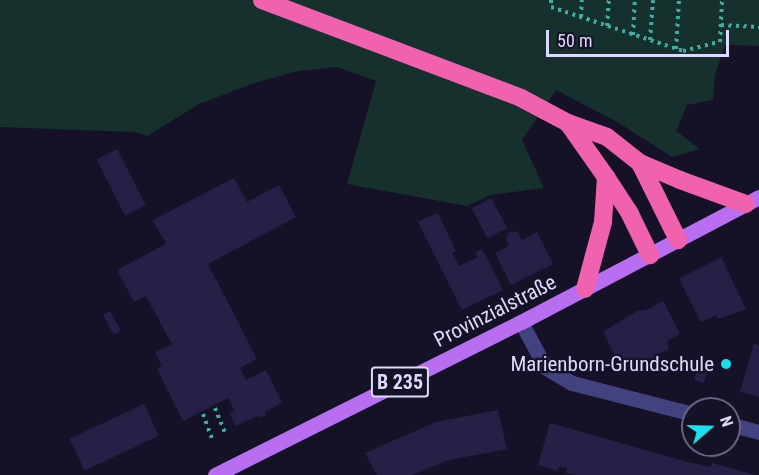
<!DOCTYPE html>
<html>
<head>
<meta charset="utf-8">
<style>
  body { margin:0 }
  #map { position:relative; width:759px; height:475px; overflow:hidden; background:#151227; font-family:"Roboto Condensed",sans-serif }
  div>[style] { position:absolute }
  .green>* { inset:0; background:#16302e }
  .building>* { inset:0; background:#262046; transform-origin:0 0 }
  .path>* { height:4px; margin-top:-2px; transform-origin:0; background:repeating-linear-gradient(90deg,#3cafa3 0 3px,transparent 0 7.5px) }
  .minor>* { height:15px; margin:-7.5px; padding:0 7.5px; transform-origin:7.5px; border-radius:7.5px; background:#424281 }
  .major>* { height:15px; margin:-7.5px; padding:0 7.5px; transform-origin:7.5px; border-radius:7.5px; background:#b96df1 }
  .highway>* { height:18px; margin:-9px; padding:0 9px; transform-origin:9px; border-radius:9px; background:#f062ad }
  .dots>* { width:16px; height:16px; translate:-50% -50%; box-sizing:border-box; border:3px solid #151227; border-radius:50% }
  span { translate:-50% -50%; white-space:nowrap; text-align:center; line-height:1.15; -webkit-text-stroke:4.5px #151227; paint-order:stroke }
  .shield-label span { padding:2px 4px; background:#151227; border:2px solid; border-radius:4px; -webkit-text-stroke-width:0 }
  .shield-label { font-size:20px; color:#dddbfc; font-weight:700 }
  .street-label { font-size:21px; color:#dddbfc }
  .poi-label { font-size:21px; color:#dddbfc }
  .right { translate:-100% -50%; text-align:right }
  .north { position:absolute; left:681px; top:397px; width:60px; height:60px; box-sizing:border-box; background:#151227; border:2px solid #65627c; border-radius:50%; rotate:70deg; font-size:16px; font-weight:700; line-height:24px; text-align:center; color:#dddbfc }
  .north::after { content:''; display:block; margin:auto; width:21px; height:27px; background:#19dfea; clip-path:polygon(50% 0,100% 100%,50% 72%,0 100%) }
  .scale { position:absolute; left:546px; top:30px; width:183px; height:27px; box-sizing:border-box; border:3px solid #dddbfc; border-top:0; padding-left:8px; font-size:18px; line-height:21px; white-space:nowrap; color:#dddbfc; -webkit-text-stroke:4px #151227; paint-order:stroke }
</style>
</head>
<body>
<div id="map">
  <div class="green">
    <div style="clip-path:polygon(0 0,759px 0,759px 46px,725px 45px,715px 75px,713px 100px,687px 105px,676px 131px,700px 149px,672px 157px,619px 123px,556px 90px,522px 140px,544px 188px,491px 195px,467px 206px,347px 184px,376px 81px,337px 67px,298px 71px,254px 83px,199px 104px,147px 136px,135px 132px,0 127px)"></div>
  </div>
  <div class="building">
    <div style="left:117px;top:149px;width:63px;height:23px;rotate:63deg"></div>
    <div style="clip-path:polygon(234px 178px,247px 202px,279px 185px,296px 217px,208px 264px,257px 359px,240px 368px,246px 380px,266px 370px,282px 403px,265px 412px,266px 415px,260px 418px,259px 415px,236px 426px,229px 413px,235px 411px,228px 398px,183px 421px,157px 369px,162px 366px,155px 352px,172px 344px,146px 296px,134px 302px,117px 270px,166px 244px,153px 220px)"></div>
    <div style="left:491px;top:198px;width:34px;height:22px;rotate:62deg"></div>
    <div style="clip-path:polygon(435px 214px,439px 215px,456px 251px,452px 253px,459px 266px,478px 257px,475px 252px,482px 249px,503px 290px,462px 310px,418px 222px)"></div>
    <div style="clip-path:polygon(513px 231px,518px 233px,522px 240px,537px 232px,553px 264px,511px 285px,495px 253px,509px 246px,506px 240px,508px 233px)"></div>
    <div style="clip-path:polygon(721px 257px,746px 309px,718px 319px,716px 315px,701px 322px,679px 279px)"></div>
    <div style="clip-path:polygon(663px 301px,680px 334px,667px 341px,669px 349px,639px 364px,636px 359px,633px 358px,620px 365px,603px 332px,637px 311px,649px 309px)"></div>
    <div style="left:110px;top:311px;width:23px;height:8px;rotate:61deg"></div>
    <div style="clip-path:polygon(754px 344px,759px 345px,759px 397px,740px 392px)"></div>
    <div style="left:700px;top:361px;width:10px;height:20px;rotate:17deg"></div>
    <div style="left:144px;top:404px;width:35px;height:82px;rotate:65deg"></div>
    <div style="clip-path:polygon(498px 410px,507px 449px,449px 460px,412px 475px,377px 475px,365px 453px,436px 422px)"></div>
    <div style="clip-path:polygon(550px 423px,688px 462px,711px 467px,712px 463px,755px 475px,575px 475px,566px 473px,567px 468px,559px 467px,558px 471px,538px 465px)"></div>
  </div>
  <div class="path">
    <div style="left:551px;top:0;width:7px;rotate:90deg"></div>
    <div style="left:551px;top:7px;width:139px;rotate:18.4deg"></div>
    <div style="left:683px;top:51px;width:38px;rotate:-14deg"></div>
    <div style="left:720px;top:42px;width:42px;rotate:-87.3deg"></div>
    <div style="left:581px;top:17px;width:17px;rotate:-87deg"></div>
    <div style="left:721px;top:25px;width:38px;rotate:3deg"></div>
    <div style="left:607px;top:26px;width:26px;rotate:-86deg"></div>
    <div style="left:633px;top:35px;width:35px;rotate:-87deg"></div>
    <div style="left:650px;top:40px;width:40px;rotate:-85.7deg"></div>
    <div style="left:676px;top:49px;width:49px;rotate:-86.5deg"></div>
    <div style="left:215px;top:408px;width:29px;rotate:68deg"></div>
    <div style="left:203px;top:414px;width:29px;rotate:70deg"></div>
  </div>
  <div class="minor">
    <div style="left:521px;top:322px;width:51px;rotate:61.9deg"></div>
    <div style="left:545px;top:367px;width:31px;rotate:31deg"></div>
    <div style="left:572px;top:383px;width:125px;rotate:14.4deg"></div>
    <div style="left:729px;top:424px;width:31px;rotate:15deg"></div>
  </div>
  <div class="major">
    <div style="left:215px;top:475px;width:342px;rotate:-26.6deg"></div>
    <div style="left:521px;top:322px;width:269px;rotate:-27.7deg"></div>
  </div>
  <div class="highway">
    <div style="left:262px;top:0;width:277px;rotate:20.7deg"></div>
    <div style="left:521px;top:98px;width:53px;rotate:28deg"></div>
    <div style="left:568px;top:123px;width:41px;rotate:19.7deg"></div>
    <div style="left:607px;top:137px;width:42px;rotate:38.2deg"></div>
    <div style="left:640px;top:163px;width:86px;rotate:63.7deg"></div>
    <div style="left:568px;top:123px;width:66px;rotate:54.9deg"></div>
    <div style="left:606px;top:177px;width:45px;rotate:93.8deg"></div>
    <div style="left:603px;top:222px;width:69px;rotate:105deg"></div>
    <div style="left:640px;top:163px;width:43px;rotate:23deg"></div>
    <div style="left:680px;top:180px;width:70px;rotate:20deg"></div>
    <div style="left:606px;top:177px;width:42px;rotate:56.7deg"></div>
    <div style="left:629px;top:212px;width:48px;rotate:64deg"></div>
  </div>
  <div class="dots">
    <div style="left:726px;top:364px;background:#19dfea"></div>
  </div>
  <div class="shield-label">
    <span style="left:400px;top:382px">B 235</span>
  </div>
  <div class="street-label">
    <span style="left:495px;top:311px;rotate:-27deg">Provinzialstraße</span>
  </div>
  <div class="poi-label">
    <span class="right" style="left:714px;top:364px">Marienborn-Grundschule</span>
  </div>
  <div class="north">N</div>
  <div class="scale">50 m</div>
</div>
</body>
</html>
